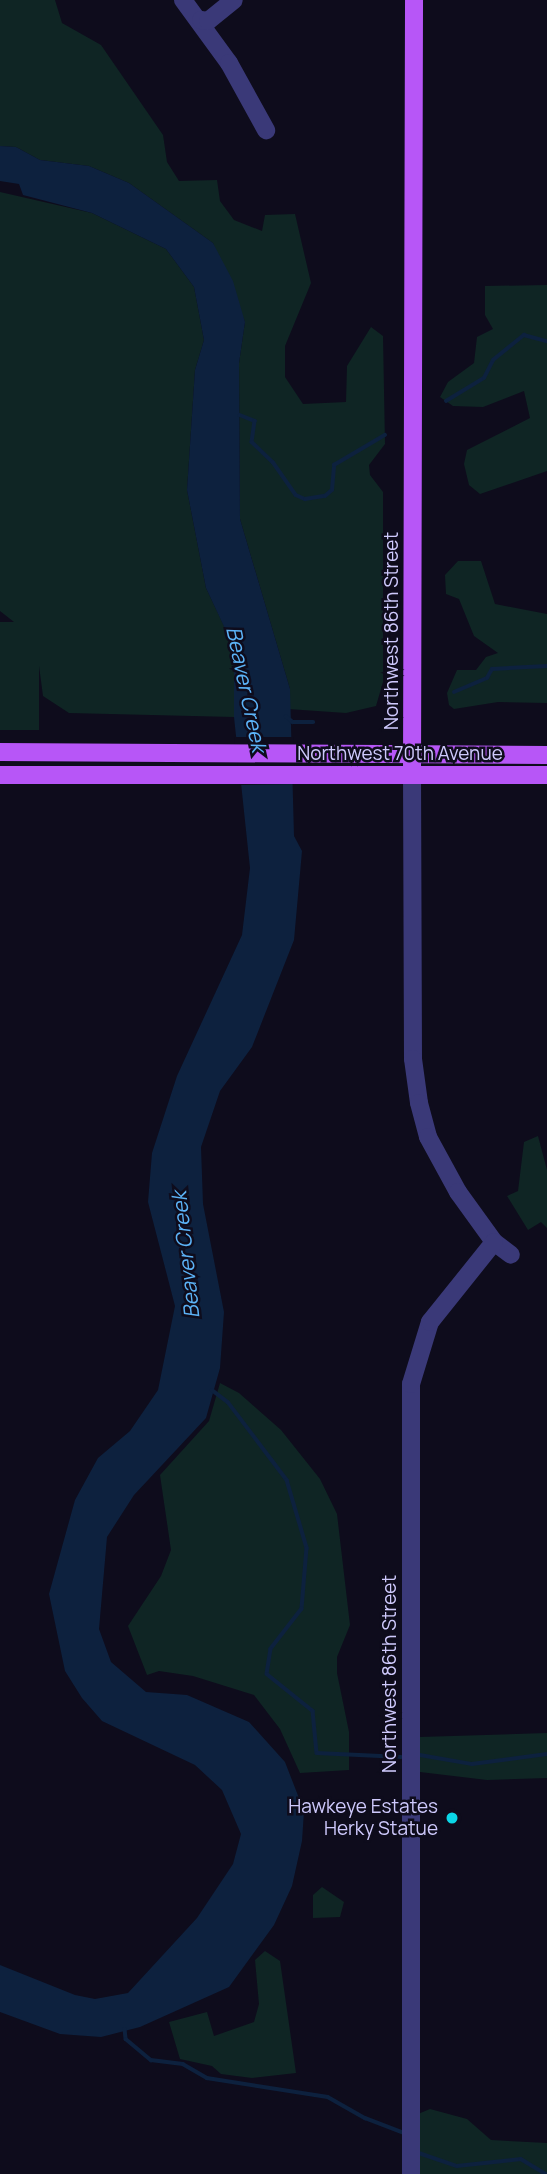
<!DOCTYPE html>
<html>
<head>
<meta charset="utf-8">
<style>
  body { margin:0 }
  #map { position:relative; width:547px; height:2174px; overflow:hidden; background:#0e0c1c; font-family:Manrope,sans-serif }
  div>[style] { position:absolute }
  .green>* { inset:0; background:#0f2524 }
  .water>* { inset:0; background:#0d213e }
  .pier>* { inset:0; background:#0e0c1c }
  .stream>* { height:3.5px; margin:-1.75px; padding:0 1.75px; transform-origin:1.75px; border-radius:1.75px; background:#0d213e }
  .minor>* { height:18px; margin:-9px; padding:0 9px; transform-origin:9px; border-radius:9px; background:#3a3978 }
  .major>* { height:18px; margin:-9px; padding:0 9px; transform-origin:9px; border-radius:9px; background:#b756f7 }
  .dots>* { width:19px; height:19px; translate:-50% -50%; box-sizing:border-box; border:4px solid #0e0c1c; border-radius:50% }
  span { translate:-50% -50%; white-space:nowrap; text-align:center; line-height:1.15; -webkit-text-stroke:5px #0e0c1c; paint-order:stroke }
  .street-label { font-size:19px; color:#cec9fc }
  .poi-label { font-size:19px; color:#cec9fc }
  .right { translate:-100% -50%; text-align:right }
  .water-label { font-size:21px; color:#5cb3f7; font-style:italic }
</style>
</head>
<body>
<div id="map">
  <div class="green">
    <div style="clip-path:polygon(0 0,55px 0,62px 23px,101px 45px,163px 135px,167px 162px,179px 181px,217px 180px,220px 201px,234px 220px,262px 231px,265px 215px,295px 214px,311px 283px,285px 346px,285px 377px,303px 404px,346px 402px,347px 366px,371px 327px,383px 336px,385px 444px,369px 465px,370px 475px,383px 492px,383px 682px,376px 706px,346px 713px,288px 709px,290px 689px,240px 519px,239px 363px,245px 322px,213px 243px,129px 183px,89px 166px,40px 160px,16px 147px,0 146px)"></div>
    <div style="clip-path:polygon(0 192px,92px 213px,166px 249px,194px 287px,204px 340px,195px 370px,187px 490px,206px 588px,234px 647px,234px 717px,69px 713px,43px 696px,39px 666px,39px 730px,0 730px,0 622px,14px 622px,0 611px)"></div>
    <div style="clip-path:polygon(547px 285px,547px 471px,480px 494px,469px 485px,464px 464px,467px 450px,530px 418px,524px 391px,483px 407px,453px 406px,440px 397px,448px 382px,474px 363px,477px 337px,493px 329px,485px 315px,485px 286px)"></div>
    <div style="clip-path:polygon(458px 561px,481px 561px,495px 604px,547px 614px,547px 703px,498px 702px,454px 709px,449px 705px,447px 693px,457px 670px,476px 670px,486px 657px,498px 653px,474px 636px,459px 599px,446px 594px,445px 575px)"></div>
    <div style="clip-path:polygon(538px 1136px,547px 1170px,547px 1228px,541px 1222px,528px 1230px,507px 1196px,518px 1191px,524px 1142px)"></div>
    <div style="clip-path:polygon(220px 1383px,239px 1393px,281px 1430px,320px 1479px,337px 1514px,350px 1625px,337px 1657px,337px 1673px,349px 1732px,349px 1770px,300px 1773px,280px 1729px,254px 1695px,193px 1676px,159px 1671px,147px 1675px,128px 1626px,161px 1576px,171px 1550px,160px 1475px,209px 1421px)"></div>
    <div style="clip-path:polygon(547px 1733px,547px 1778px,487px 1780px,420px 1772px,420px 1737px)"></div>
    <div style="clip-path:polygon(322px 1887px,344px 1902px,340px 1917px,313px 1918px,313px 1895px)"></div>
    <div style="clip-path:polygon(265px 1951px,280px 1961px,296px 2073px,252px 2078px,221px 2074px,212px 2066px,180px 2059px,169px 2022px,207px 2012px,214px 2036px,254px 2022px,259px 2004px,255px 1960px)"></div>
    <div style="clip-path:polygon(430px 2109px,467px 2119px,491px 2140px,547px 2143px,547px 2174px,415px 2174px,418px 2114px)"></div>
  </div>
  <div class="water">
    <div style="clip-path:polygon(0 146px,16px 147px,40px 160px,89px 166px,129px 183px,213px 243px,233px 281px,245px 322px,239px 363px,240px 519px,290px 689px,294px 836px,302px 851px,294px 940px,252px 1047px,220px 1091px,201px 1147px,203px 1204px,224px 1312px,220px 1368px,206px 1418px,134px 1495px,107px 1537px,99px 1629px,111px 1662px,146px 1692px,187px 1695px,249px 1722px,285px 1762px,304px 1811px,302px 1841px,292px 1886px,274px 1925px,229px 1987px,140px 2027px,101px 2037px,60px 2034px,0 2012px,0 1965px,75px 1995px,95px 1999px,128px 1993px,197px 1918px,233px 1864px,241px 1834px,222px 1790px,195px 1765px,102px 1721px,82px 1698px,65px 1671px,49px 1594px,75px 1500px,98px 1458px,130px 1431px,158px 1390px,175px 1306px,148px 1202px,152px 1153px,177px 1076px,242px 935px,250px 868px,234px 717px,234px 648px,206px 588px,187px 490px,195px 370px,204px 340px,194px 287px,166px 249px,92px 213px,23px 195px,19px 184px,0 181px)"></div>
  </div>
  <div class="pier">
    <div style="clip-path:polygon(234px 737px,293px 737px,296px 784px,240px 785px)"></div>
  </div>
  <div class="stream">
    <div style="left:446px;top:401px;width:44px;rotate:-31.2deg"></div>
    <div style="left:484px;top:378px;width:20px;rotate:-63deg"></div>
    <div style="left:493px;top:360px;width:40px;rotate:-39deg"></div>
    <div style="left:524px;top:335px;width:24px;rotate:15deg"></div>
    <div style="left:240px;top:415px;width:16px;rotate:22deg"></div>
    <div style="left:255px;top:421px;width:21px;rotate:98deg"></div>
    <div style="left:252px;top:442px;width:29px;rotate:44deg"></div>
    <div style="left:273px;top:462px;width:40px;rotate:55.1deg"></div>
    <div style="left:296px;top:495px;width:10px;rotate:24deg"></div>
    <div style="left:305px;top:499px;width:20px;rotate:-9deg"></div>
    <div style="left:325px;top:496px;width:9px;rotate:-41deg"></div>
    <div style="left:332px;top:490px;width:25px;rotate:-85deg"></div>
    <div style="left:334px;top:465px;width:59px;rotate:-30.5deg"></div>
    <div style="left:454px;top:692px;width:36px;rotate:-23deg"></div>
    <div style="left:487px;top:678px;width:10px;rotate:-61deg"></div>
    <div style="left:492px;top:669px;width:55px;rotate:-3.1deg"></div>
    <div style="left:286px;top:716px;width:9px;rotate:41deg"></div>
    <div style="left:293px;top:722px;width:20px"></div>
    <div style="left:212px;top:1390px;width:20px;rotate:37deg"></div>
    <div style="left:228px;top:1402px;width:98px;rotate:52.9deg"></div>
    <div style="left:287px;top:1480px;width:71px;rotate:73.6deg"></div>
    <div style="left:307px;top:1548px;width:61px;rotate:94.7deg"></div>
    <div style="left:302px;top:1609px;width:51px;rotate:127.8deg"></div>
    <div style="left:271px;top:1649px;width:25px;rotate:99deg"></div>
    <div style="left:267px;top:1674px;width:59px;rotate:38.8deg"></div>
    <div style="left:313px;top:1711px;width:42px;rotate:84.6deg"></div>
    <div style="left:317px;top:1753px;width:84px;rotate:2.7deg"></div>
    <div style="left:420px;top:1755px;width:53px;rotate:9.8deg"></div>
    <div style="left:472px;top:1764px;width:76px;rotate:-7.6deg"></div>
    <div style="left:125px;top:2029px;width:10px;rotate:84deg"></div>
    <div style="left:126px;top:2039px;width:33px;rotate:40deg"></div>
    <div style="left:151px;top:2060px;width:32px;rotate:7deg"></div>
    <div style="left:183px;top:2064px;width:28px;rotate:30deg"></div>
    <div style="left:207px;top:2078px;width:122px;rotate:8.9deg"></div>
    <div style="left:328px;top:2097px;width:43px;rotate:29.6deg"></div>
    <div style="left:365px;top:2118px;width:42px;rotate:21deg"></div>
    <div style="left:419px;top:2153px;width:40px;rotate:18.9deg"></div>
    <div style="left:457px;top:2166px;width:64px;rotate:-6.2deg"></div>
    <div style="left:521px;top:2159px;width:29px;rotate:31deg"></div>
  </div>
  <div class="minor">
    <div style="left:183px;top:0;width:78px;rotate:53.9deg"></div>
    <div style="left:229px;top:63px;width:77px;rotate:61.1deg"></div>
    <div style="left:201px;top:20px;width:7px;rotate:8deg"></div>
    <div style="left:208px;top:21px;width:33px;rotate:-39deg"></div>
    <div style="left:412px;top:772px;width:287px;rotate:89.8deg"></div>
    <div style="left:413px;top:1059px;width:44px;rotate:82.2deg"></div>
    <div style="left:419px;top:1103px;width:35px;rotate:75deg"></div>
    <div style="left:428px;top:1137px;width:63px;rotate:61.4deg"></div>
    <div style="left:458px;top:1192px;width:62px;rotate:54.2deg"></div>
    <div style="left:494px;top:1242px;width:21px;rotate:37deg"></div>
    <div style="left:411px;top:2174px;width:790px;rotate:-90deg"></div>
    <div style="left:411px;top:1384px;width:65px;rotate:-73deg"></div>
    <div style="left:430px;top:1322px;width:102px;rotate:-51.3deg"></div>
  </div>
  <div class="major">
    <div style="left:0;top:752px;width:547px;rotate:0.31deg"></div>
    <div style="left:412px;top:772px;width:772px;rotate:-89.85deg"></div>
    <div style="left:0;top:775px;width:547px"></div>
  </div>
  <div class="dots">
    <div style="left:452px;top:1818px;background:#0bd6e7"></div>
  </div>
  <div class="street-label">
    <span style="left:392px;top:631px;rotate:-90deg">Northwest 86th Street</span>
    <span style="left:400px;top:754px">Northwest 70th Avenue</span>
    <span style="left:390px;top:1674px;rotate:-90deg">Northwest 86th Street</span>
  </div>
  <div class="poi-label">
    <span class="right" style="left:438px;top:1818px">Hawkeye Estates<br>Herky Statue</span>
  </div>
  <div class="water-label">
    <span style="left:247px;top:689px;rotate:78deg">Beaver Creek</span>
    <span style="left:185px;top:1255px;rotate:-96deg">Beaver Creek</span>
  </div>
</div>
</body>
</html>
